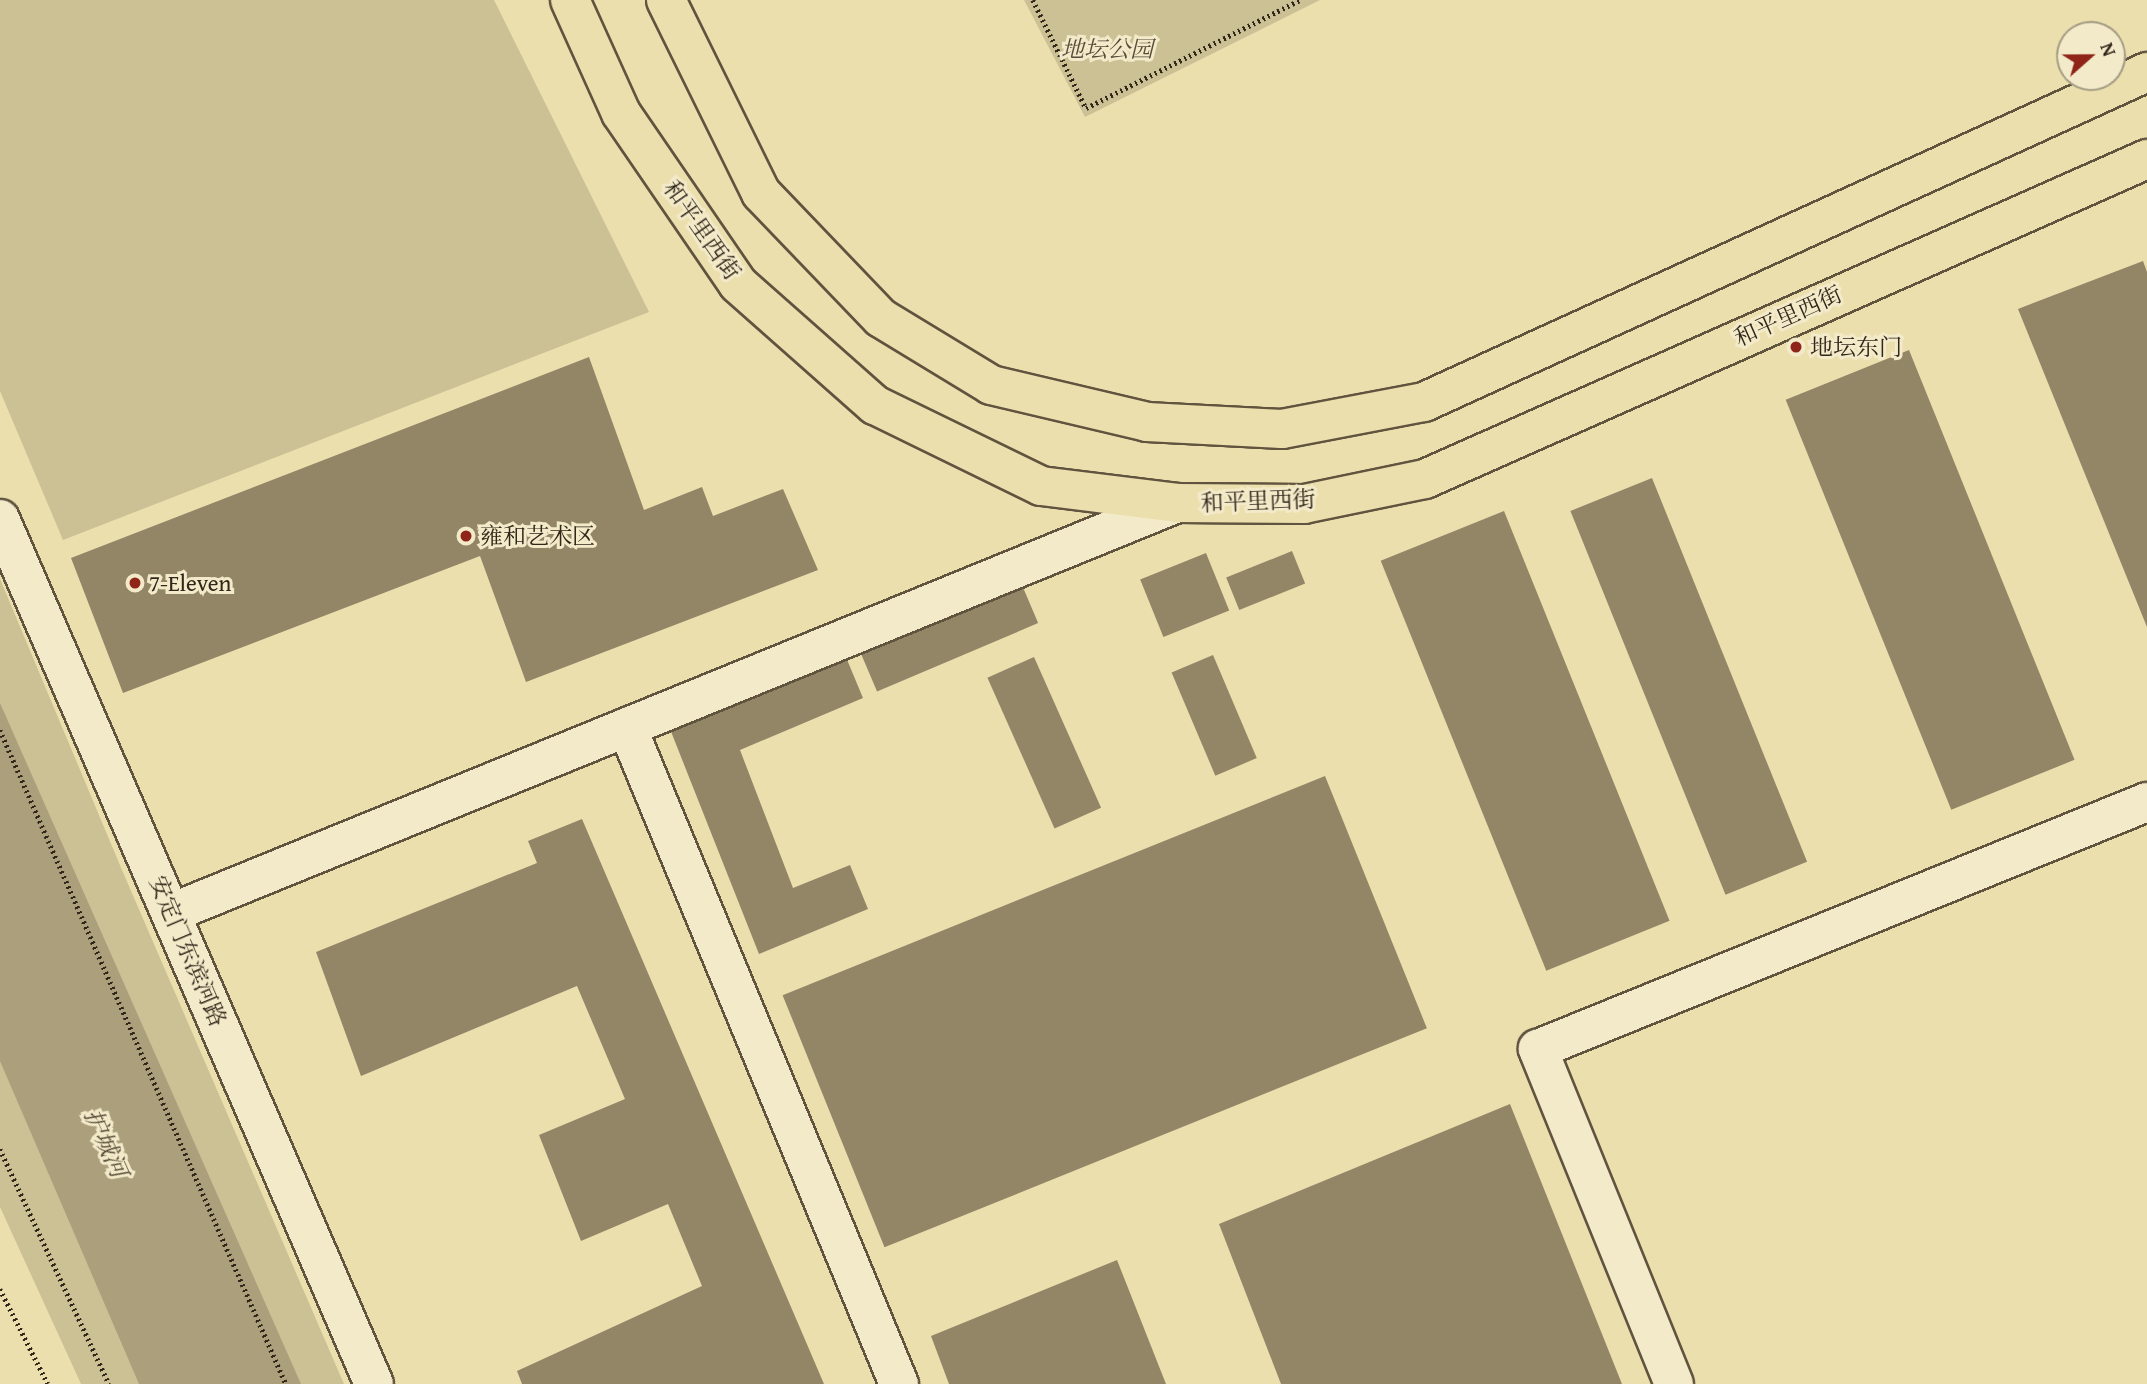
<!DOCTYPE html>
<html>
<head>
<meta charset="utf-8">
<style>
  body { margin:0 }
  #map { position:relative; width:2147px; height:1384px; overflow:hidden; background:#ecdfae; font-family:"Gentium Book Plus","Noto Serif SC",serif }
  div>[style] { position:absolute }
  .green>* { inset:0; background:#ccc095 }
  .water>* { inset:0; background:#aca07c }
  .building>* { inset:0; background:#928667; transform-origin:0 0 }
  .path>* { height:4.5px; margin-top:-2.25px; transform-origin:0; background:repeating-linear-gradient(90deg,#31261a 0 2px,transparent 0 5.5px) }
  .roads { filter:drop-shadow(2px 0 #60543f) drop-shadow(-2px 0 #60543f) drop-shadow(0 2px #60543f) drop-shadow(0 -2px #60543f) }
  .street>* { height:38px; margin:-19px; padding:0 19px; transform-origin:19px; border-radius:19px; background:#f3eaca }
  .secondary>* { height:38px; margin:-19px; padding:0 19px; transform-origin:19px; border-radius:19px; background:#f3eaca }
  .primary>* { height:38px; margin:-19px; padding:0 19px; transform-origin:19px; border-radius:19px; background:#ecdfae }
  .dots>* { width:19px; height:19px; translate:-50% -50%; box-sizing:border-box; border:4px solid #f3eaca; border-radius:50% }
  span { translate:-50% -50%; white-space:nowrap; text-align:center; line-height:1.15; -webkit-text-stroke:6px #f3eaca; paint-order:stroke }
  .park-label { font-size:23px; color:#584c39; font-style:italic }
  .street-label { font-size:23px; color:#31261a }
  .poi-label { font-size:23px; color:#31261a }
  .left { translate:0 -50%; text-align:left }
  .water-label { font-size:24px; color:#564b37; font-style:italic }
  .north { position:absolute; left:2056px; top:21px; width:70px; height:70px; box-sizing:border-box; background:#f3eaca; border:2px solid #a59c84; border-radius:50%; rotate:69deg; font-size:19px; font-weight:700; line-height:28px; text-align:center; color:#31261a }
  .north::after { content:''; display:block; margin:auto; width:24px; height:32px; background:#8f2418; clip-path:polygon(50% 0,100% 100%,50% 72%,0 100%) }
</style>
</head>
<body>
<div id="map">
  <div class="green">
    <div style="clip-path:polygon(0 0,494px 0,649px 312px,63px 540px,0 391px)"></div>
    <div style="clip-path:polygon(1024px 0,1320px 0,1085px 117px)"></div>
    <div style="clip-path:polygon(0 579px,122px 870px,344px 1384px,81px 1384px,0 1207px)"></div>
  </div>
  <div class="water">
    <div style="clip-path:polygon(0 703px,301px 1384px,139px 1384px,0 1061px)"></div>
  </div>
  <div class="building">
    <div style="clip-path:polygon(2143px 261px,2147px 272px,2147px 627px,2018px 309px)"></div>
    <div style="left:1909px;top:350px;width:442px;height:133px;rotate:68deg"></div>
    <div style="clip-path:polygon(589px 357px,644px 510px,702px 487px,713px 516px,783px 489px,818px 570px,526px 682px,480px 556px,123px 693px,71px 558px)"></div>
    <div style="left:1652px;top:478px;width:414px;height:88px;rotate:68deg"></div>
    <div style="left:1504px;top:511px;width:442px;height:133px;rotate:68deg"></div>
    <div style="left:1292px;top:551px;width:35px;height:71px;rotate:68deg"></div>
    <div style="left:1206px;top:553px;width:62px;height:71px;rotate:68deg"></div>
    <div style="left:1019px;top:578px;width:49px;height:175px;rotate:67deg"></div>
    <div style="clip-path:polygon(843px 650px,863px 698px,740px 750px,793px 888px,850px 865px,868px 909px,759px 954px,668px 724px)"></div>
    <div style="left:1213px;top:655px;width:112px;height:45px;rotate:67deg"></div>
    <div style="left:1034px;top:657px;width:165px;height:51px;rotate:66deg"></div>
    <div style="left:1325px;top:776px;width:272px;height:585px;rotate:68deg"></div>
    <div style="clip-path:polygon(582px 819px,824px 1384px,522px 1384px,517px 1371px,702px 1286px,668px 1204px,581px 1241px,539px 1135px,625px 1099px,577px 986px,361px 1076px,316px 952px,537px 863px,528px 841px)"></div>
    <div style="clip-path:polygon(1510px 1104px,1622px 1384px,1281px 1384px,1219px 1224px)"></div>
    <div style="clip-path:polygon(1117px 1260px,1166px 1384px,949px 1384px,931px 1336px)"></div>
  </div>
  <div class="path">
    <div style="left:1033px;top:0;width:120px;rotate:63.9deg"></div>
    <div style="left:1086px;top:108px;width:240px;rotate:-26.8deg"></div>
    <div style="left:0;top:730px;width:714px;rotate:66.38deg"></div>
    <div style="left:0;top:1149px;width:259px;rotate:65.1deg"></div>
    <div style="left:0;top:1289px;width:106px;rotate:63.2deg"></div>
  </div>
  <div class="roads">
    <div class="street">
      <div style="left:627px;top:727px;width:711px;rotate:67.51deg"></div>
      <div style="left:171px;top:913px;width:1086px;rotate:-22.17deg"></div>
      <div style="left:1674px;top:1384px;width:362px;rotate:-112.1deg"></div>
      <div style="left:1538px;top:1049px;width:657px;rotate:-22.08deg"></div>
    </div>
    <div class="secondary">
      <div style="left:0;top:519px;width:942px;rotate:66.62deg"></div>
    </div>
    <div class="primary">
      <div style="left:570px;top:0;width:124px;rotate:65.7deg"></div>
      <div style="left:621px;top:113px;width:207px;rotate:55.6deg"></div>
      <div style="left:738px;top:284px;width:183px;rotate:41.5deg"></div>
      <div style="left:875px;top:405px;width:185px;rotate:26deg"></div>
      <div style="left:1041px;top:486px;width:137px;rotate:7.1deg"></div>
      <div style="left:1177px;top:503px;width:127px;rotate:0.5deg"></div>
      <div style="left:1304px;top:504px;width:124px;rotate:-11.7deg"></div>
      <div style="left:1425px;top:479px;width:790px;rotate:-23.9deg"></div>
      <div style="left:666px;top:0;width:215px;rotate:63.8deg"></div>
      <div style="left:761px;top:193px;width:173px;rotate:46.2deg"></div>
      <div style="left:881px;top:318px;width:129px;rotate:31.3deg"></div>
      <div style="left:991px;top:385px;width:160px;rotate:13.3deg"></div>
      <div style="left:1147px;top:422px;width:135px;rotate:3deg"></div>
      <div style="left:1282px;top:429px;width:145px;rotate:-10.8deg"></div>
      <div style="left:1424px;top:402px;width:795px;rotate:-24.53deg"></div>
    </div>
  </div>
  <div class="dots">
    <div style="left:1796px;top:347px;background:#8f2418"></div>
    <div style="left:466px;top:536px;background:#8f2418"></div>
    <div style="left:135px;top:583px;background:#8f2418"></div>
  </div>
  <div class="park-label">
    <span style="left:1107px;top:49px">地坛公园</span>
  </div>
  <div class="street-label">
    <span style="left:702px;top:230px;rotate:55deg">和平里西街</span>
    <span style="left:1788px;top:316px;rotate:-24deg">和平里西街</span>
    <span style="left:1258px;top:501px;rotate:-2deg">和平里西街</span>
    <span style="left:188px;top:951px;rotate:67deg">安定门东滨河路</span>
  </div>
  <div class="poi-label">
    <span class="left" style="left:1810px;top:347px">地坛东门</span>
    <span class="left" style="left:480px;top:536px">雍和艺术区</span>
    <span class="left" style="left:149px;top:583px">7-Eleven</span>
  </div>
  <div class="water-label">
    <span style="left:106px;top:1143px;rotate:66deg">护城河</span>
  </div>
  <div class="north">N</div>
</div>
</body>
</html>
